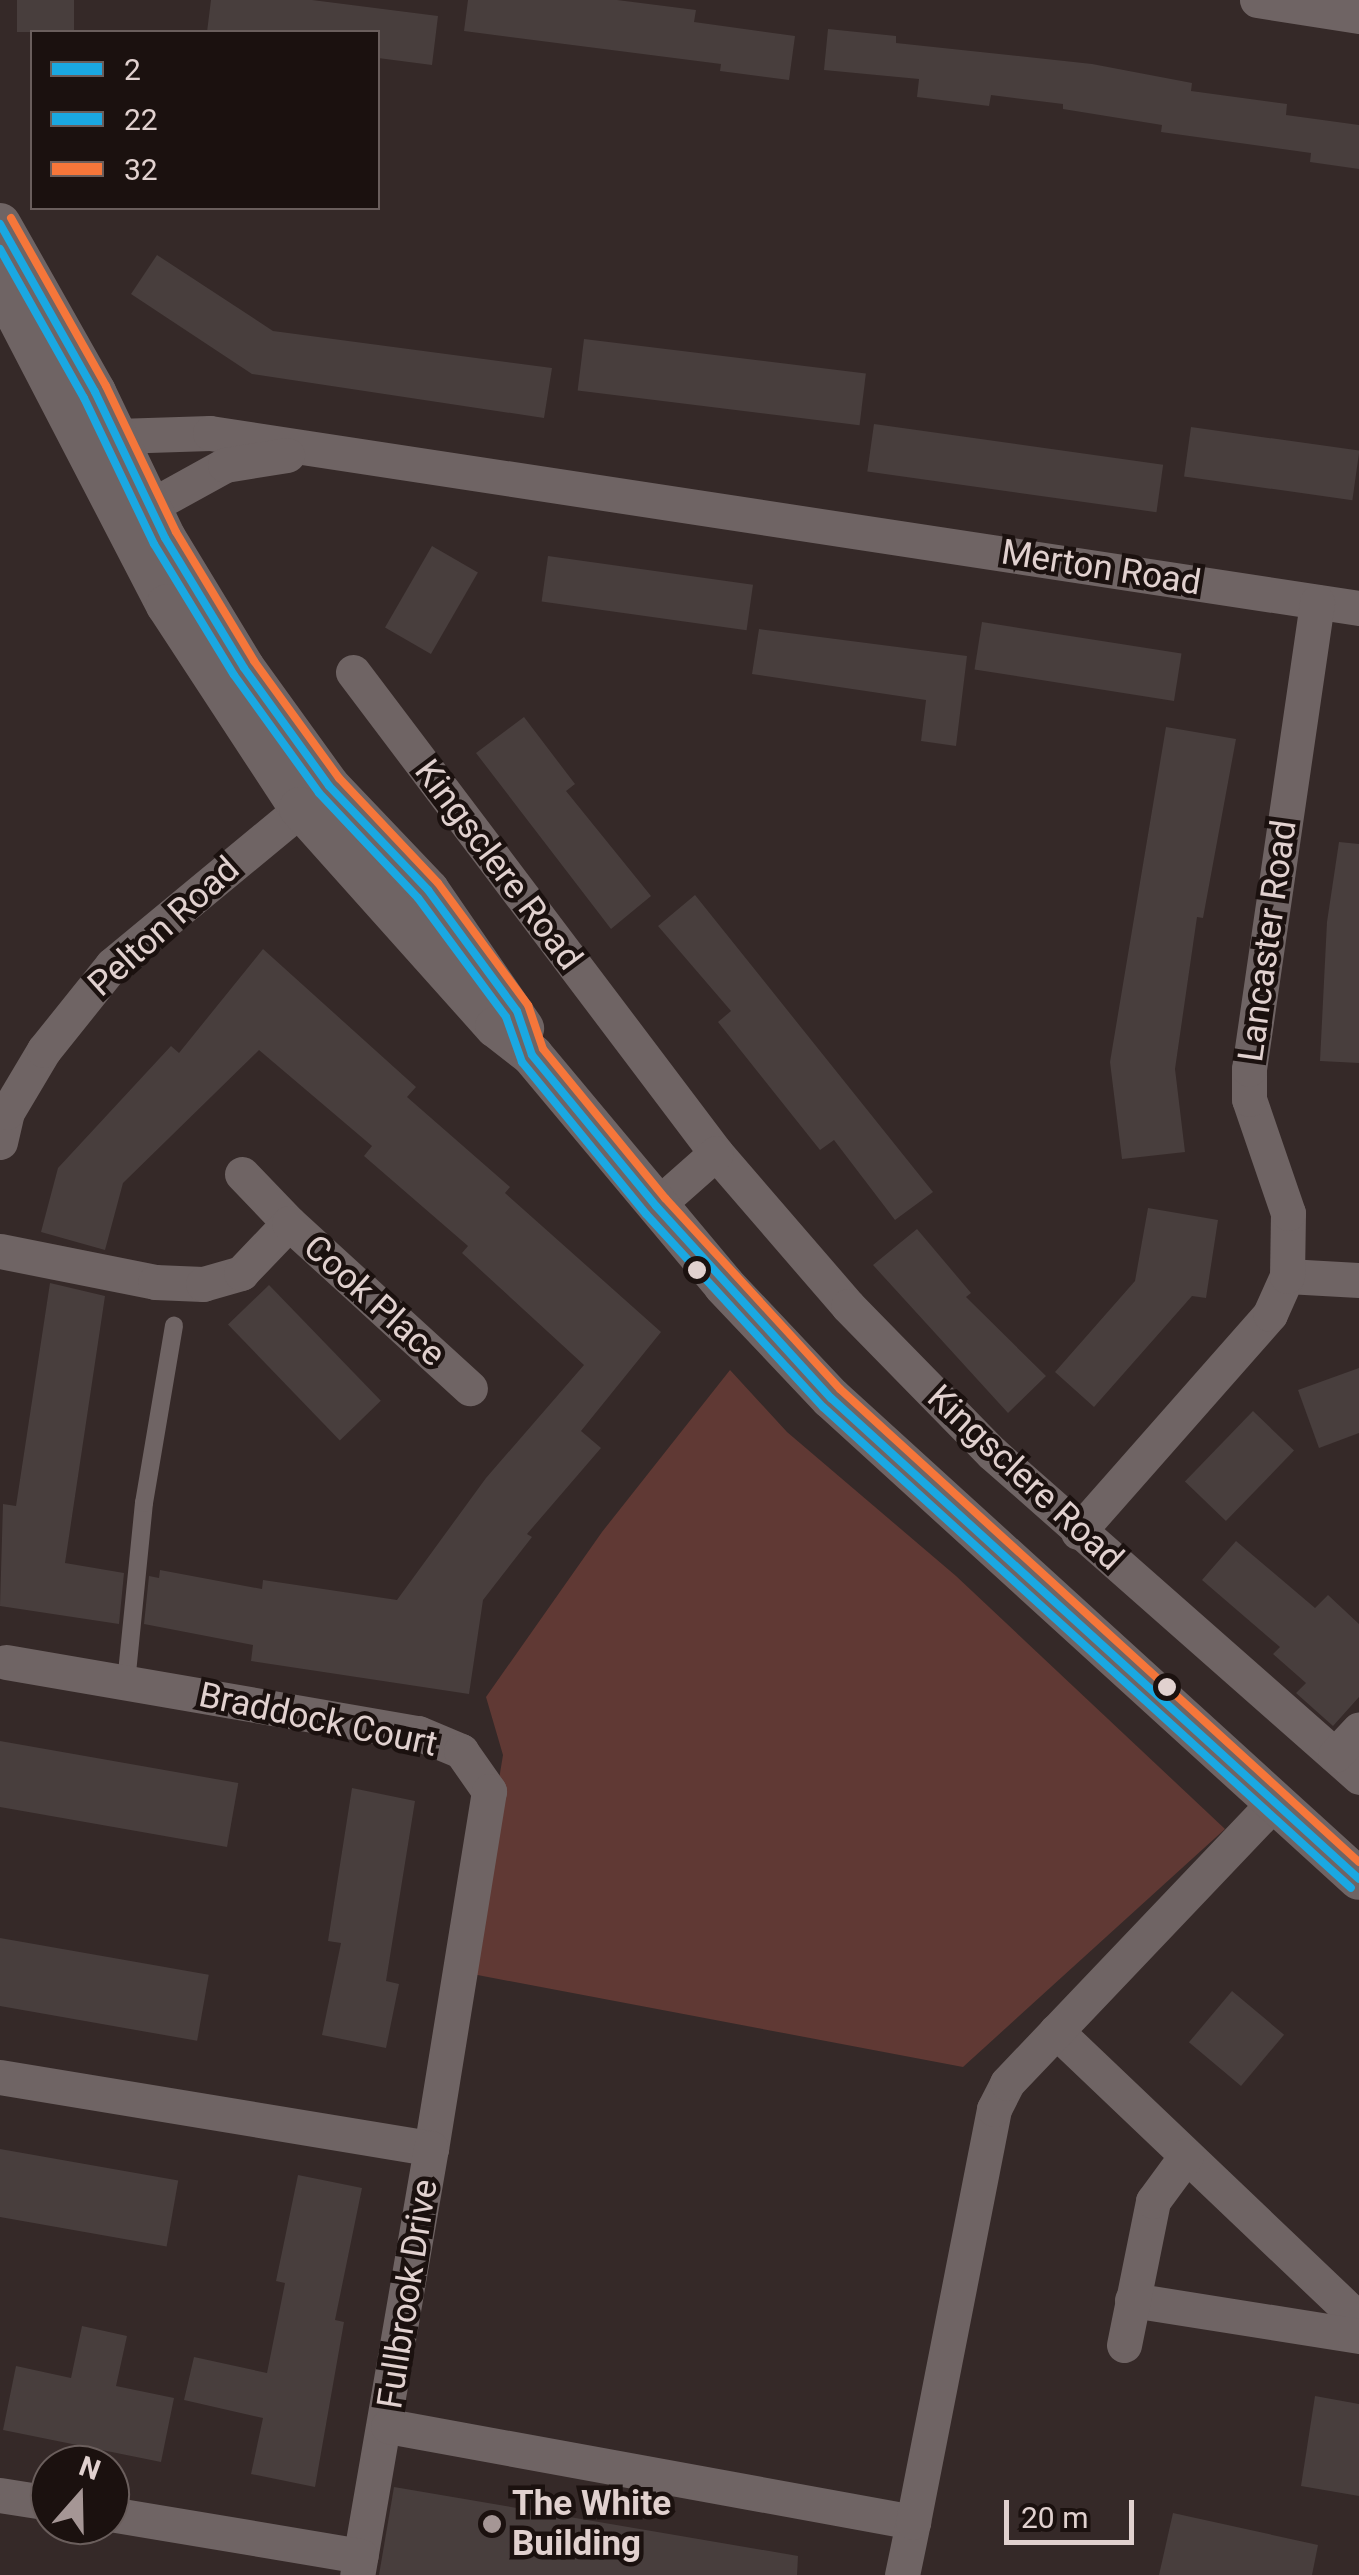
<!DOCTYPE html>
<html>
<head>
<meta charset="utf-8">
<style>
  body { margin:0 }
  #map { position:relative; width:1359px; height:2575px; overflow:hidden; background:#352928; font-family:Roboto,sans-serif }
  div>[style] { position:absolute }
  .green>* { inset:0; background:#603934 }
  .building>* { inset:0; background:#483e3d; transform-origin:0 0 }
  .service>* { height:18px; margin:-9px; padding:0 9px; transform-origin:9px; border-radius:9px; background:#6f6464 }
  .minor>* { height:35px; margin:-17.5px; padding:0 17.5px; transform-origin:17.5px; border-radius:17.5px; background:#6f6464 }
  .tertiary>* { height:42px; margin:-21px; padding:0 21px; transform-origin:21px; border-radius:21px; background:#6f6464 }
  .bus-1>* { height:8px; margin:-4px; padding:0 4px; transform-origin:4px; border-radius:4px; background:#1aa8e2 }
  .bus-2>* { height:8px; margin:-4px; padding:0 4px; transform-origin:4px; border-radius:4px; background:#1aa8e2 }
  .bus-3>* { height:8px; margin:-4px; padding:0 4px; transform-origin:4px; border-radius:4px; background:#f5763a }
  .dots>* { width:28px; height:28px; translate:-50% -50%; box-sizing:border-box; border:5px solid #1b110f; border-radius:50% }
  span { translate:-50% -50%; white-space:nowrap; text-align:center; line-height:1.15; -webkit-text-stroke:9px #1b110f; paint-order:stroke }
  .street-label { font-size:35px; color:#e1d1cf }
  .poi-label { font-size:35px; color:#e1d1cf; font-weight:700 }
  .left { translate:0 -50%; text-align:left }
  .legend { position:absolute; left:30px; top:30px; width:350px; height:180px; box-sizing:border-box; background:#1b110f; border:2px solid #6a5e5c; margin:0; padding:12px 18px; list-style:none; font-size:30px; color:#e1d1cf }
  .legend li { display:flex; align-items:center; gap:20px; height:50px }
  .legend b { width:50px; border:2px solid #6a5e5c }
  .north { position:absolute; left:30px; top:2445px; width:100px; height:100px; box-sizing:border-box; background:#1b110f; border:2px solid #6a5e5c; border-radius:50%; rotate:20deg; font-size:28px; font-weight:700; line-height:40px; text-align:center; color:#e1d1cf }
  .north::after { content:''; display:block; margin:auto; width:35px; height:45px; background:#a59695; clip-path:polygon(50% 0,100% 100%,50% 72%,0 100%) }
  .scale { position:absolute; left:1004px; top:2500px; width:130px; height:45px; box-sizing:border-box; border:5px solid #e1d1cf; border-top:0; padding-left:12px; font-size:30px; line-height:35px; white-space:nowrap; color:#e1d1cf; -webkit-text-stroke:8px #1b110f; paint-order:stroke }
</style>
</head>
<body>
<div id="map">
  <div class="green">
    <div style="clip-path:polygon(730px 1370px,787px 1432px,956px 1576px,1225px 1829px,963px 2067px,467px 1973px,503px 1755px,486px 1697px,602px 1532px)"></div>
  </div>
  <div class="building">
    <div style="left:17px;top:0;width:57px;height:32px"></div>
    <div style="clip-path:polygon(211px 0,312px 0,438px 16px,432px 65px,378px 58px,378px 32px,207px 32px)"></div>
    <div style="clip-path:polygon(468px 0,617px 0,696px 10px,694px 22px,795px 36px,789px 80px,720px 71px,721px 64px,464px 31px)"></div>
    <div style="clip-path:polygon(828px 29px,896px 36px,896px 43px,1092px 64px,1192px 83px,1191px 91px,1287px 104px,1286px 115px,1359px 125px,1359px 169px,1310px 162px,1311px 153px,1161px 132px,1162px 125px,1063px 109px,1063px 104px,991px 95px,989px 106px,917px 97px,919px 79px,824px 70px)"></div>
    <div style="clip-path:polygon(157px 255px,273px 331px,552px 368px,544px 418px,252px 374px,131px 294px)"></div>
    <div style="left:584px;top:339px;width:284px;height:52px;rotate:7deg"></div>
    <div style="left:874px;top:424px;width:292px;height:48px;rotate:8deg"></div>
    <div style="left:1191px;top:427px;width:170px;height:50px;rotate:8deg"></div>
    <div style="left:432px;top:546px;width:53px;height:94px;rotate:30deg"></div>
    <div style="left:548px;top:556px;width:207px;height:46px;rotate:8deg"></div>
    <div style="left:982px;top:622px;width:202px;height:48px;rotate:9deg"></div>
    <div style="clip-path:polygon(759px 629px,967px 656px,956px 746px,921px 741px,926px 700px,752px 674px)"></div>
    <div style="clip-path:polygon(524px 717px,575px 784px,566px 791px,651px 896px,611px 929px,476px 753px)"></div>
    <div style="clip-path:polygon(1166px 727px,1236px 739px,1203px 918px,1197px 917px,1175px 1069px,1185px 1152px,1122px 1159px,1110px 1062px)"></div>
    <div style="clip-path:polygon(1339px 842px,1359px 844px,1359px 1063px,1320px 1061px,1327px 922px)"></div>
    <div style="clip-path:polygon(695px 895px,933px 1192px,895px 1220px,834px 1140px,820px 1150px,718px 1022px,731px 1011px,658px 926px)"></div>
    <div style="clip-path:polygon(263px 949px,416px 1087px,407px 1097px,510px 1187px,505px 1193px,661px 1332px,581px 1431px,601px 1448px,527px 1534px,532px 1537px,483px 1600px,469px 1694px,251px 1661px,253px 1645px,144px 1624px,149px 1576px,159px 1578px,160px 1570px,262px 1589px,263px 1580px,397px 1600px,486px 1478px,584px 1365px,462px 1253px,468px 1246px,364px 1156px,372px 1146px,259px 1050px,123px 1183px,105px 1250px,41px 1232px,58px 1168px,171px 1046px,179px 1053px)"></div>
    <div style="clip-path:polygon(1148px 1208px,1218px 1220px,1206px 1298px,1192px 1296px,1094px 1407px,1055px 1372px,1135px 1281px)"></div>
    <div style="clip-path:polygon(917px 1229px,971px 1293px,966px 1297px,1046px 1376px,1008px 1413px,873px 1265px)"></div>
    <div style="clip-path:polygon(50px 1283px,105px 1296px,65px 1563px,124px 1573px,119px 1624px,0 1606px,3px 1504px,16px 1506px)"></div>
    <div style="left:269px;top:1285px;width:161px;height:57px;rotate:46deg"></div>
    <div style="clip-path:polygon(1359px 1368px,1359px 1433px,1319px 1448px,1298px 1390px)"></div>
    <div style="left:1253px;top:1411px;width:57px;height:98px;rotate:44deg"></div>
    <div style="clip-path:polygon(1236px 1541px,1315px 1608px,1328px 1595px,1359px 1624px,1359px 1697px,1333px 1726px,1296px 1693px,1306px 1683px,1273px 1654px,1280px 1647px,1202px 1580px)"></div>
    <div style="left:0;top:1741px;width:242px;height:65px;rotate:10deg"></div>
    <div style="clip-path:polygon(352px 1788px,415px 1801px,386px 1981px,399px 1984px,386px 2048px,322px 2035px,341px 1943px,328px 1941px)"></div>
    <div style="left:0;top:1938px;width:212px;height:67px;rotate:10deg"></div>
    <div style="left:1232px;top:1991px;width:68px;height:67px;rotate:40deg"></div>
    <div style="left:0;top:2149px;width:181px;height:67px;rotate:10deg"></div>
    <div style="clip-path:polygon(298px 2175px,362px 2188px,335px 2320px,344px 2322px,315px 2487px,251px 2474px,263px 2418px,184px 2400px,194px 2357px,267px 2373px,285px 2283px,276px 2281px)"></div>
    <div style="clip-path:polygon(82px 2326px,127px 2336px,116px 2386px,174px 2398px,161px 2462px,3px 2430px,16px 2366px,71px 2378px)"></div>
    <div style="clip-path:polygon(1315px 2396px,1359px 2404px,1359px 2496px,1301px 2486px)"></div>
    <div style="clip-path:polygon(394px 2487px,798px 2556px,797px 2575px,379px 2575px)"></div>
    <div style="clip-path:polygon(1173px 2513px,1318px 2545px,1312px 2575px,1159px 2575px)"></div>
  </div>
  <div class="service">
    <div style="left:126px;top:1683px;width:181px;rotate:-84.3deg"></div>
    <div style="left:144px;top:1503px;width:180px;rotate:-80.4deg"></div>
  </div>
  <div class="minor">
    <div style="left:1257px;top:0;width:103px;rotate:8.9deg"></div>
    <div style="left:95px;top:444px;width:23px;rotate:-20deg"></div>
    <div style="left:117px;top:436px;width:93px;rotate:-1.8deg"></div>
    <div style="left:210px;top:433px;width:1162px;rotate:8.66deg"></div>
    <div style="left:129px;top:518px;width:110px;rotate:-28.9deg"></div>
    <div style="left:225px;top:465px;width:63px;rotate:-9.2deg"></div>
    <div style="left:353px;top:672px;width:603px;rotate:52.96deg"></div>
    <div style="left:716px;top:1153px;width:202px;rotate:49.2deg"></div>
    <div style="left:848px;top:1306px;width:206px;rotate:45.6deg"></div>
    <div style="left:992px;top:1453px;width:490px;rotate:41.4deg"></div>
    <div style="left:0;top:1142px;width:31px;rotate:-77deg"></div>
    <div style="left:7px;top:1112px;width:72px;rotate:-59.2deg"></div>
    <div style="left:44px;top:1050px;width:109px;rotate:-51.3deg"></div>
    <div style="left:112px;top:965px;width:270px;rotate:-39.6deg"></div>
    <div style="left:242px;top:1174px;width:68px;rotate:46.2deg"></div>
    <div style="left:656px;top:1206px;width:80px;rotate:-41.5deg"></div>
    <div style="left:0;top:1251px;width:158px;rotate:11.3deg"></div>
    <div style="left:155px;top:1282px;width:48px;rotate:2.4deg"></div>
    <div style="left:203px;top:1284px;width:40px;rotate:-16deg"></div>
    <div style="left:241px;top:1273px;width:69px;rotate:-46.2deg"></div>
    <div style="left:289px;top:1223px;width:245px;rotate:42.4deg"></div>
    <div style="left:1287px;top:1276px;width:72px;rotate:3.2deg"></div>
    <div style="left:1078px;top:1532px;width:290px;rotate:-48.6deg"></div>
    <div style="left:1270px;top:1314px;width:42px;rotate:-65.9deg"></div>
    <div style="left:1287px;top:1276px;width:63px;rotate:-89.1deg"></div>
    <div style="left:1288px;top:1213px;width:120px;rotate:-108.9deg"></div>
    <div style="left:1249px;top:1099px;width:30px;rotate:-90deg"></div>
    <div style="left:1249px;top:1069px;width:472px;rotate:-81.7deg"></div>
    <div style="left:6px;top:1662px;width:418px;rotate:9.8deg"></div>
    <div style="left:418px;top:1733px;width:47px;rotate:22.7deg"></div>
    <div style="left:461px;top:1751px;width:49px;rotate:55deg"></div>
    <div style="left:489px;top:1791px;width:362px;rotate:99.2deg"></div>
    <div style="left:1335px;top:1755px;width:35px;rotate:-47deg"></div>
    <div style="left:1056px;top:2031px;width:419px;rotate:43.6deg"></div>
    <div style="left:0;top:2077px;width:437px;rotate:9.4deg"></div>
    <div style="left:431px;top:2148px;width:433px;rotate:99.8deg"></div>
    <div style="left:1132px;top:2300px;width:230px;rotate:9deg"></div>
    <div style="left:1124px;top:2345px;width:147px;rotate:-78.6deg"></div>
    <div style="left:1153px;top:2201px;width:56px;rotate:-53.7deg"></div>
    <div style="left:388px;top:2426px;width:534px;rotate:10.36deg"></div>
    <div style="left:913px;top:2522px;width:54px;rotate:101.7deg"></div>
    <div style="left:0;top:2495px;width:51px;rotate:9.1deg"></div>
    <div style="left:110px;top:2514px;width:254px;rotate:9.5deg"></div>
    <div style="left:913px;top:2522px;width:421px;rotate:-78.9deg"></div>
    <div style="left:994px;top:2109px;width:29px;rotate:-63deg"></div>
    <div style="left:1007px;top:2083px;width:387px;rotate:-46.4deg"></div>
  </div>
  <div class="tertiary">
    <div style="left:0;top:224px;width:193px;rotate:60.5deg"></div>
    <div style="left:95px;top:392px;width:162px;rotate:64.4deg"></div>
    <div style="left:165px;top:538px;width:152px;rotate:58.7deg"></div>
    <div style="left:244px;top:668px;width:145px;rotate:54.2deg"></div>
    <div style="left:329px;top:786px;width:144px;rotate:46.4deg"></div>
    <div style="left:428px;top:890px;width:168px;rotate:55.5deg"></div>
    <div style="left:0;top:283px;width:363px;rotate:62.6deg"></div>
    <div style="left:167px;top:605px;width:243px;rotate:56.8deg"></div>
    <div style="left:300px;top:808px;width:294px;rotate:48.2deg"></div>
    <div style="left:496px;top:1027px;width:46px;rotate:37.9deg"></div>
    <div style="left:532px;top:1055px;width:300px;rotate:50.1deg"></div>
    <div style="left:724px;top:1285px;width:156px;rotate:46.6deg"></div>
    <div style="left:831px;top:1398px;width:714px;rotate:42.33deg"></div>
  </div>
  <div class="bus-1">
    <div style="left:0;top:224px;width:193px;rotate:60.5deg"></div>
    <div style="left:95px;top:392px;width:162px;rotate:64.4deg"></div>
    <div style="left:165px;top:538px;width:152px;rotate:58.7deg"></div>
    <div style="left:244px;top:668px;width:145px;rotate:54.2deg"></div>
    <div style="left:329px;top:786px;width:144px;rotate:46.4deg"></div>
    <div style="left:428px;top:890px;width:150px;rotate:53.7deg"></div>
    <div style="left:517px;top:1011px;width:46px;rotate:71.2deg"></div>
    <div style="left:532px;top:1055px;width:195px;rotate:50.6deg"></div>
    <div style="left:656px;top:1206px;width:260px;rotate:47.7deg"></div>
    <div style="left:831px;top:1398px;width:714px;rotate:42.33deg"></div>
  </div>
  <div class="bus-2">
    <div style="left:0;top:249px;width:171px;rotate:60.6deg"></div>
    <div style="left:84px;top:398px;width:162px;rotate:64.4deg"></div>
    <div style="left:154px;top:544px;width:153px;rotate:58.6deg"></div>
    <div style="left:234px;top:675px;width:145px;rotate:54.2deg"></div>
    <div style="left:319px;top:793px;width:144px;rotate:46.7deg"></div>
    <div style="left:418px;top:898px;width:148px;rotate:53.5deg"></div>
    <div style="left:506px;top:1017px;width:48px;rotate:70.4deg"></div>
    <div style="left:522px;top:1062px;width:196px;rotate:50.8deg"></div>
    <div style="left:646px;top:1214px;width:262px;rotate:47.5deg"></div>
    <div style="left:823px;top:1407px;width:714px;rotate:42.33deg"></div>
  </div>
  <div class="bus-3">
    <div style="left:11px;top:218px;width:193px;rotate:60.5deg"></div>
    <div style="left:106px;top:386px;width:162px;rotate:64.4deg"></div>
    <div style="left:176px;top:532px;width:151px;rotate:58.8deg"></div>
    <div style="left:254px;top:661px;width:145px;rotate:54deg"></div>
    <div style="left:339px;top:778px;width:144px;rotate:46.7deg"></div>
    <div style="left:438px;top:883px;width:152px;rotate:53.6deg"></div>
    <div style="left:528px;top:1005px;width:46px;rotate:71.2deg"></div>
    <div style="left:543px;top:1049px;width:193px;rotate:50.7deg"></div>
    <div style="left:665px;top:1198px;width:259px;rotate:47.5deg"></div>
    <div style="left:840px;top:1389px;width:702px;rotate:42.35deg"></div>
  </div>
  <div class="dots">
    <div style="left:697px;top:1270px;background:#e1d1cf"></div>
    <div style="left:1167px;top:1687px;background:#e1d1cf"></div>
    <div style="left:492px;top:2524px;background:#a59695"></div>
  </div>
  <div class="street-label">
    <span style="left:1101px;top:568px;rotate:9deg">Merton Road</span>
    <span style="left:498px;top:865px;rotate:53deg">Kingsclere Road</span>
    <span style="left:164px;top:927px;rotate:-42deg">Pelton Road</span>
    <span style="left:1268px;top:941px;rotate:-82deg">Lancaster Road</span>
    <span style="left:374px;top:1301px;rotate:42deg">Cook Place</span>
    <span style="left:1025px;top:1478px;rotate:43deg">Kingsclere Road</span>
    <span style="left:318px;top:1720px;rotate:12deg">Braddock Court</span>
    <span style="left:408px;top:2294px;rotate:-81deg">Fullbrook Drive</span>
  </div>
  <div class="poi-label">
    <span class="left" style="left:512px;top:2524px">The White<br>Building</span>
  </div>
  <ul class="legend">
  <li><b style="height:12px;background:#1aa8e2"></b>2</li>
  <li><b style="height:12px;background:#1aa8e2"></b>22</li>
  <li><b style="height:12px;background:#f5763a"></b>32</li>
  </ul>
  <div class="north">N</div>
  <div class="scale">20 m</div>
</div>
</body>
</html>
